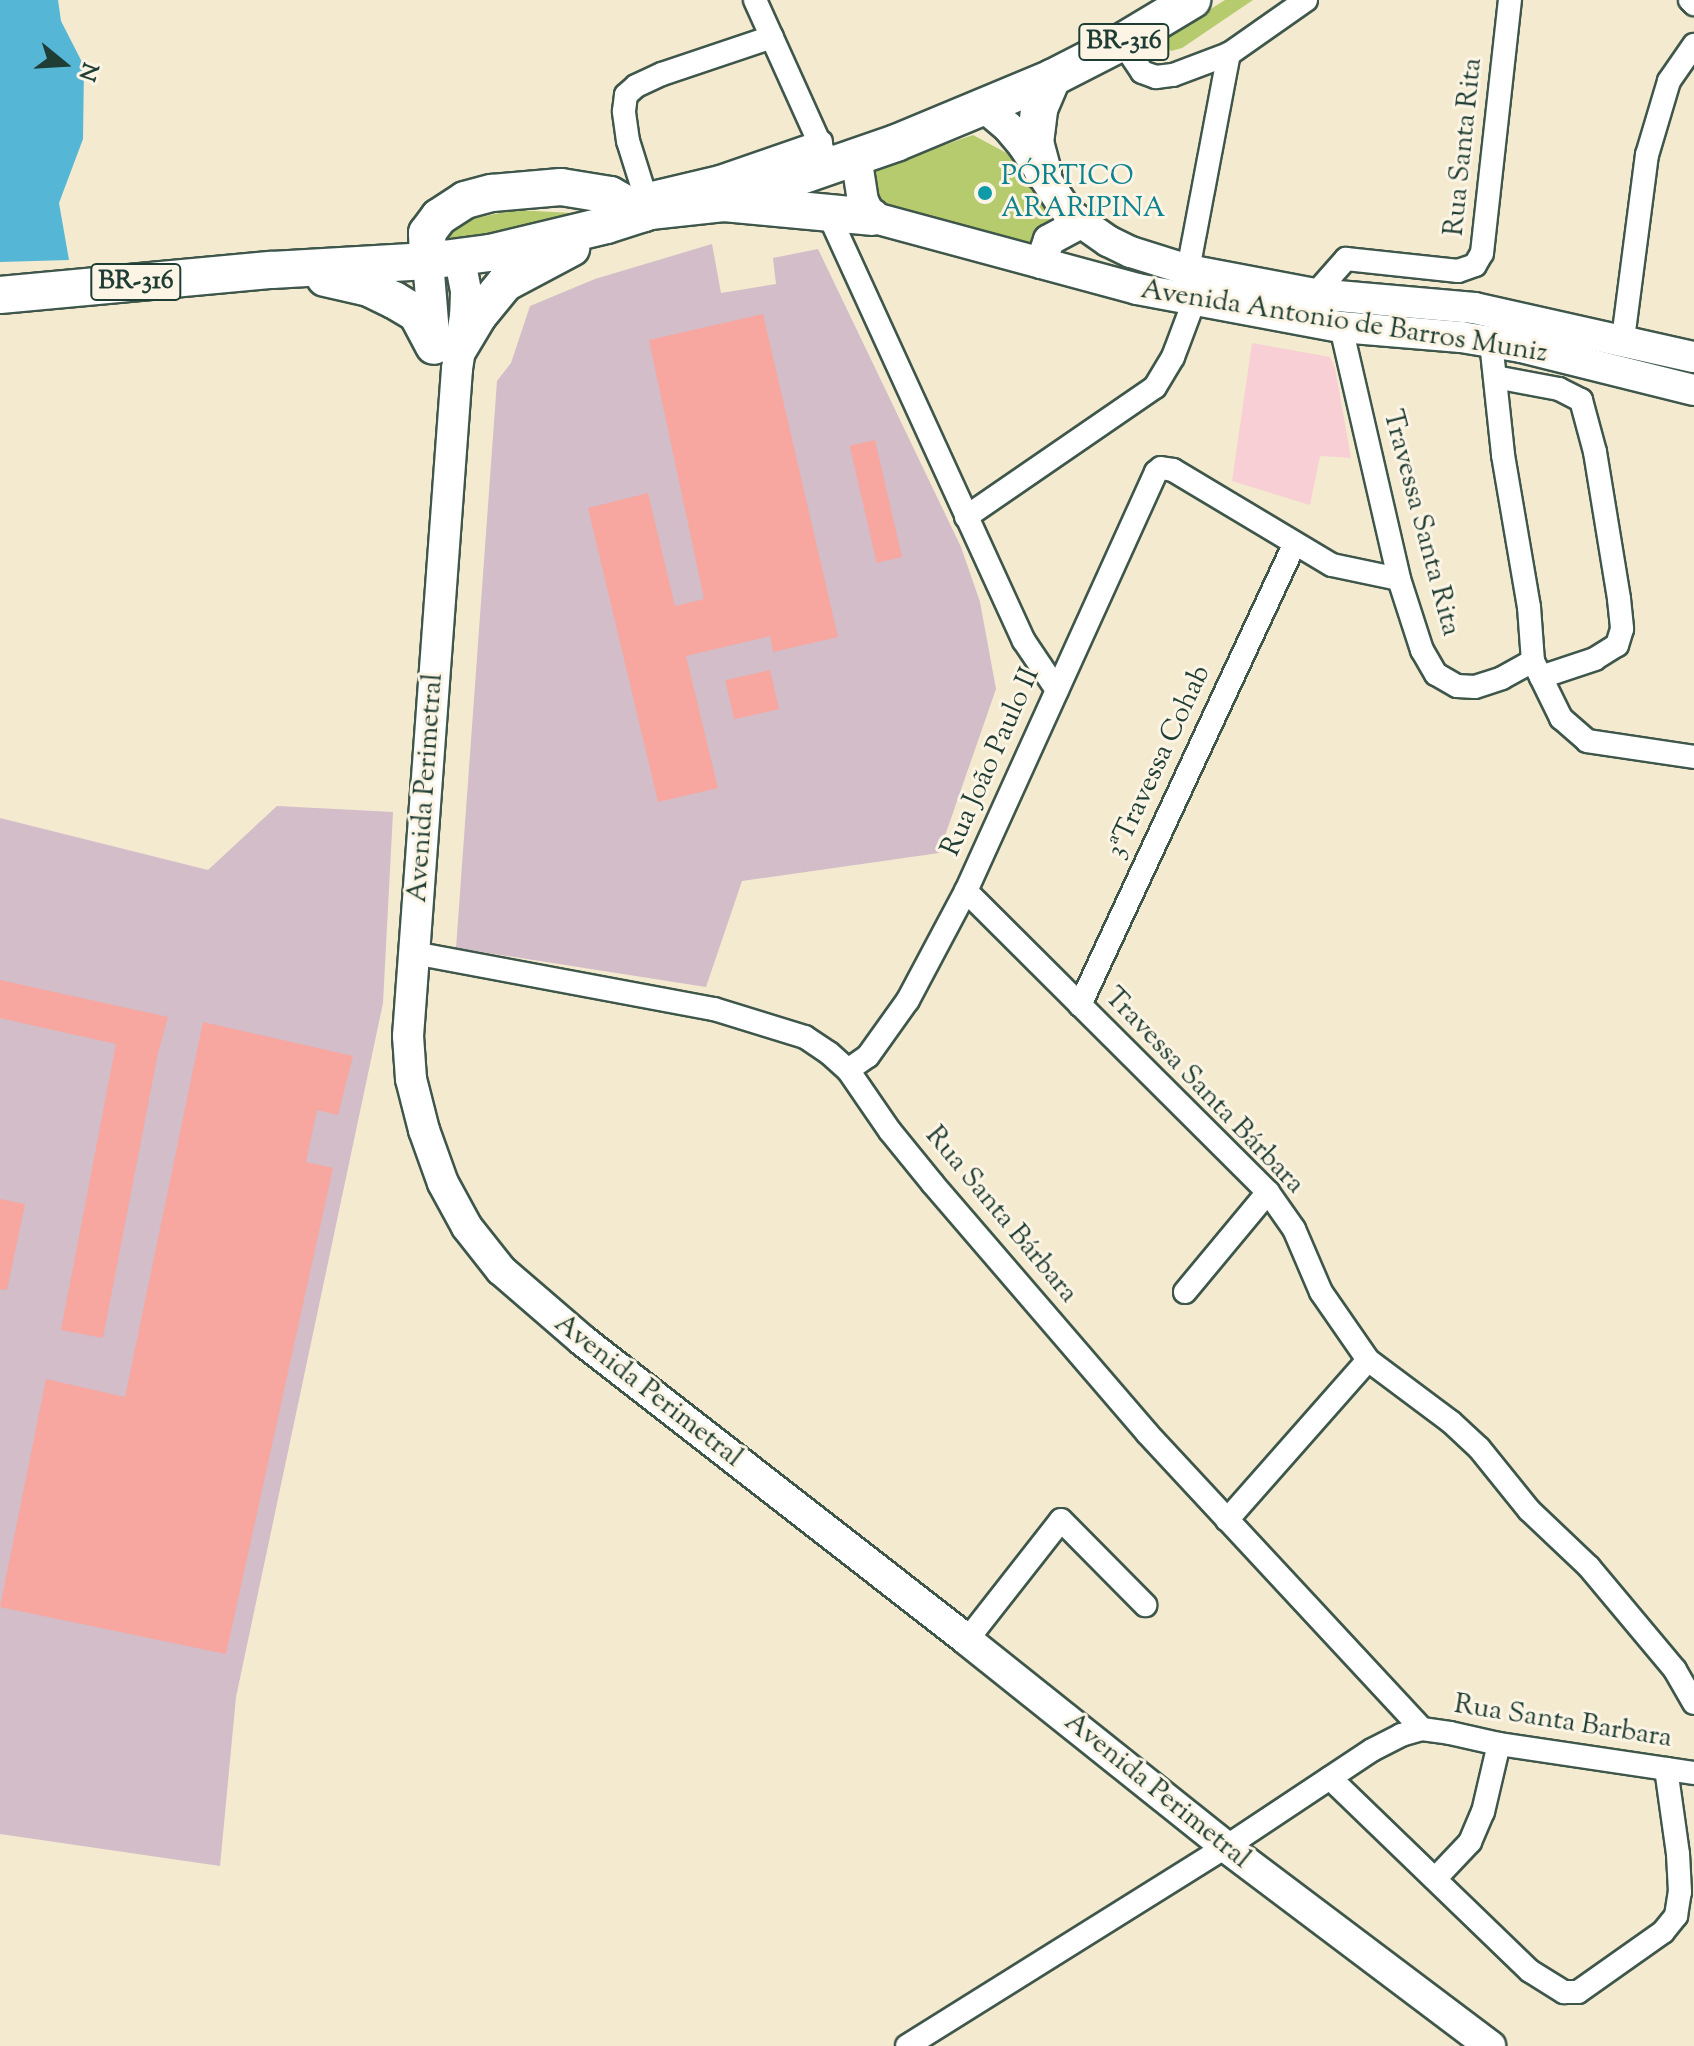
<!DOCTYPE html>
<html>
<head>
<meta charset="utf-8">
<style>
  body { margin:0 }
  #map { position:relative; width:1694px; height:2046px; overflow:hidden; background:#f3ead0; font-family:"Sorts Mill Goudy",serif }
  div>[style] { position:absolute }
  .built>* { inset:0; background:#f7cfd4 }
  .industrial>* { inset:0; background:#d2bdc8 }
  .green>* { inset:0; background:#b6ca6e }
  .water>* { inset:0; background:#56b6d5 }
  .building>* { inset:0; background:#f7a79f; transform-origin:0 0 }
  .roads { filter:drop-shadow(2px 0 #3f574b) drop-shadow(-2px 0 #3f574b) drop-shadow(0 2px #3f574b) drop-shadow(0 -2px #3f574b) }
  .minor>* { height:22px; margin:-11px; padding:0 11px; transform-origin:11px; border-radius:11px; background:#fff }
  .secondary>* { height:30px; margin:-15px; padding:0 15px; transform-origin:15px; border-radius:15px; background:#fff }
  .trunk>* { height:36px; margin:-18px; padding:0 18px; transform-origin:18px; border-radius:18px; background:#fff }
  .dots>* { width:22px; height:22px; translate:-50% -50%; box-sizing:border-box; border:4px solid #fcf5e5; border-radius:50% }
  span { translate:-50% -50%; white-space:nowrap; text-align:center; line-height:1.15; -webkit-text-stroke:6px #fcf5e5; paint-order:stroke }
  .shield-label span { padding:2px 6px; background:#fcf5e5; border:2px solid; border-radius:6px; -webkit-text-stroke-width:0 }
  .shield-label { font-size:26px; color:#1f3d34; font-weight:700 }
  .street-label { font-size:28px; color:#1f3d34 }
  .culture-label { font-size:28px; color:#0d838f }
  .left { translate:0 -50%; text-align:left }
  .north { position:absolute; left:24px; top:24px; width:80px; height:80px; -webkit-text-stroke:6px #fcf5e5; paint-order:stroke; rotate:108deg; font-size:22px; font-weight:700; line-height:32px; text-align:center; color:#1f3d34 }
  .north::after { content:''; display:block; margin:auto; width:28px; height:36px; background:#1f3d34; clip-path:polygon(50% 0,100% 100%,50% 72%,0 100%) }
</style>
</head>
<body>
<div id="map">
  <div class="built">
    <div style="clip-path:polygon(1252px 343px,1330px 357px,1335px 368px,1351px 458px,1320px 456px,1310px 505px,1232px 481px)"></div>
  </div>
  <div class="industrial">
    <div style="clip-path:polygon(712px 244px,721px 293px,776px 284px,773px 258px,818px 249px,961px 547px,980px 602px,996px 689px,939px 853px,742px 881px,706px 987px,456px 948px,497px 381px,511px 363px,530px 306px,595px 279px)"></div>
    <div style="clip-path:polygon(277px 806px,393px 812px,383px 1003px,236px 1697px,220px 1866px,0 1834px,0 818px,208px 870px)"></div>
  </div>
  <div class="green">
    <div style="clip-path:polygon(1225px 0,1253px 0,1182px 48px,1171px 51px,1164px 45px,1168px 36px)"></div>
    <div style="clip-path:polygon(973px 135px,1014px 157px,1060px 228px,1029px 253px,874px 209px,861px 174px)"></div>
    <div style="clip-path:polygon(513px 210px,554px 212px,606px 215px,504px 235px,438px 243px,462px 221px)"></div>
  </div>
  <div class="water">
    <div style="clip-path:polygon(0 0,58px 0,61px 21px,84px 66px,83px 139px,59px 203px,69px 260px,0 262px)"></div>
  </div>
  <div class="building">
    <div style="clip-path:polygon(763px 314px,838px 637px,773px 652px,770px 636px,686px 656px,718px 788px,658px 802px,588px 508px,648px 493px,675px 606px,704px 599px,649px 340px)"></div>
    <div style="left:875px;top:440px;width:120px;height:26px;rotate:77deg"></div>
    <div style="left:770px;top:670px;width:40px;height:46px;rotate:77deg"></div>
    <div style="clip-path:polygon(0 980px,168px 1017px,158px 1053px,103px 1338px,61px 1330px,116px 1044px,0 1018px)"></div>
    <div style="clip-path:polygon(203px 1022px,353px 1056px,338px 1115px,317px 1110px,306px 1162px,333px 1168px,226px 1654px,0 1607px,46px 1379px,125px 1397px)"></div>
    <div style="clip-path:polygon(0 1199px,25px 1204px,7px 1290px,0 1289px)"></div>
  </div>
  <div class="roads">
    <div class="minor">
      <div style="left:755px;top:0;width:172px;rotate:65.7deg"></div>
      <div style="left:1690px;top:0;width:6px;rotate:45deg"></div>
      <div style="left:1122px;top:42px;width:36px;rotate:56deg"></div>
      <div style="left:1142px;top:72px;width:15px;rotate:20deg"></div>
      <div style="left:1156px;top:77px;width:17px;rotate:-7deg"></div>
      <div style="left:1173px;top:75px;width:60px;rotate:-20.6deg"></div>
      <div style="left:1229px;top:54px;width:94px;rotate:-35deg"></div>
      <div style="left:644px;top:195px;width:78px;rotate:-13.3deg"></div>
      <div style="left:720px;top:177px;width:107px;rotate:-19.1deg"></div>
      <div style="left:650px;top:211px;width:73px;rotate:-107.4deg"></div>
      <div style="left:628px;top:141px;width:30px;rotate:-98deg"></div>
      <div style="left:624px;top:111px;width:16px;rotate:-83deg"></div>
      <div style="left:626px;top:95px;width:13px;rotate:-42deg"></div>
      <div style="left:636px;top:86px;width:29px;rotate:-25deg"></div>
      <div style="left:662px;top:74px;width:116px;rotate:-18.6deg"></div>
      <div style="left:827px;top:211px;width:473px;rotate:65.4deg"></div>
      <div style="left:1024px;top:641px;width:59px;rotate:56deg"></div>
      <div style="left:1188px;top:270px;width:220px;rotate:-79.3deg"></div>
      <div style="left:1315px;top:294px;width:47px;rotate:-48.5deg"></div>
      <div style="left:1346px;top:259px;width:113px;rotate:6.1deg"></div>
      <div style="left:1458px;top:271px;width:18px;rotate:-19deg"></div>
      <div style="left:1475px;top:265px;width:14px;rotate:-60deg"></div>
      <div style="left:1482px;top:253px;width:255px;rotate:-83.7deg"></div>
      <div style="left:1341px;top:327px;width:259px;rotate:77deg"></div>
      <div style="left:1399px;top:579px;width:75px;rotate:72.1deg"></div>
      <div style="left:1422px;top:650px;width:28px;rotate:60deg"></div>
      <div style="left:1436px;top:674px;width:24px;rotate:30deg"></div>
      <div style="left:1457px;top:686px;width:18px;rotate:3deg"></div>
      <div style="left:1475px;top:687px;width:28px;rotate:-18deg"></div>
      <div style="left:1502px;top:678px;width:35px;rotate:-29deg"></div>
      <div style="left:1623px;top:339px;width:186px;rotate:-82.6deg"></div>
      <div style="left:1647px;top:155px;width:77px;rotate:-73.4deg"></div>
      <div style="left:1669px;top:81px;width:44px;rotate:-55.2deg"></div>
      <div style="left:1491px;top:342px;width:114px;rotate:83.9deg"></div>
      <div style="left:1503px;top:455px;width:154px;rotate:80.3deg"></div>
      <div style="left:1529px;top:607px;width:54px;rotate:85.8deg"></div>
      <div style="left:1533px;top:661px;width:64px;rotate:63.8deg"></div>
      <div style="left:1561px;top:718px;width:35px;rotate:41deg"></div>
      <div style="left:1587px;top:741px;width:108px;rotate:8.5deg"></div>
      <div style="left:1495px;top:377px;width:65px;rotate:10.6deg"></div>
      <div style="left:1559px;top:389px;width:25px;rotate:27deg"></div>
      <div style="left:1581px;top:400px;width:54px;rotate:74.9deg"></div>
      <div style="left:1595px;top:452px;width:149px;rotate:80.7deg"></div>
      <div style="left:1619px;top:599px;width:30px;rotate:84deg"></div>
      <div style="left:1622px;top:629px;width:17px;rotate:107deg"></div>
      <div style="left:1617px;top:645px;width:26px;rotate:148deg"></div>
      <div style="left:1595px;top:659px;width:57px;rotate:161.6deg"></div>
      <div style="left:966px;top:517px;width:229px;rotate:-34.5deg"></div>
      <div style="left:1155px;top:387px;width:35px;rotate:-59deg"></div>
      <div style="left:1173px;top:357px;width:60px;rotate:-69.4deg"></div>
      <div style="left:966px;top:891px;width:426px;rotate:44.9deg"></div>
      <div style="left:1268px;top:1192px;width:45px;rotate:54.9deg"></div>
      <div style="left:1294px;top:1229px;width:69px;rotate:66.8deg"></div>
      <div style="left:1321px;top:1292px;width:83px;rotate:55.3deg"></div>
      <div style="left:1368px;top:1360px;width:104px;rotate:36.8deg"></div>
      <div style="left:1451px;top:1422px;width:38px;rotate:43deg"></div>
      <div style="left:1479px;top:1448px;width:80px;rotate:51.1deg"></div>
      <div style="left:1529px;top:1510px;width:83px;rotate:43.5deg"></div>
      <div style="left:1589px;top:1567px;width:134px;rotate:50.1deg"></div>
      <div style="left:1675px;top:1670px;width:38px;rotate:60deg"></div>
      <div style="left:414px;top:953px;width:305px;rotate:10.6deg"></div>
      <div style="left:714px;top:1009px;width:95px;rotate:17.1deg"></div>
      <div style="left:805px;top:1037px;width:29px;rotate:34deg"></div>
      <div style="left:829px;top:1053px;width:25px;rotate:42deg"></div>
      <div style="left:848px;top:1070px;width:74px;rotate:55.5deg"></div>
      <div style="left:890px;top:1131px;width:68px;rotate:50.9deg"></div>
      <div style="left:933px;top:1184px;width:328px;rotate:49.3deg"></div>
      <div style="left:1147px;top:1433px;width:404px;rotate:47.1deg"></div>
      <div style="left:1080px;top:1005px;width:507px;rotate:-65.05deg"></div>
      <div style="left:848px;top:1070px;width:24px;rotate:-35deg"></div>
      <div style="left:868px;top:1056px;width:69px;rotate:-54.5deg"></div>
      <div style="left:908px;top:1000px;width:123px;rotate:-62deg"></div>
      <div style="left:966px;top:891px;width:460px;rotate:-65.6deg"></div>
      <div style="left:1156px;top:472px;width:6px;rotate:-39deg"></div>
      <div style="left:1161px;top:468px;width:12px;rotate:9deg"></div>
      <div style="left:1173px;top:470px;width:185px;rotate:30.9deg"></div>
      <div style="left:1332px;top:565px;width:68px;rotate:11.8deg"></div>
      <div style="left:1185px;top:1292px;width:130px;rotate:-50.3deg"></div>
      <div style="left:1227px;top:1520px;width:213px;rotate:-48.6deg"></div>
      <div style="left:967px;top:1640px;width:152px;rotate:-51.9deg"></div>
      <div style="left:1061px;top:1520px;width:120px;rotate:45.3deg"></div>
      <div style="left:1330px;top:1778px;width:278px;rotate:44deg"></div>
      <div style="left:1530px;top:1971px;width:40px;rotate:32deg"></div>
      <div style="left:1564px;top:1992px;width:14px"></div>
      <div style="left:1578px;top:1992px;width:104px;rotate:-35.2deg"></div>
      <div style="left:1663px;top:1932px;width:21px;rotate:-51deg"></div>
      <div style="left:1676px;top:1916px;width:24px;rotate:-81deg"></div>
      <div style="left:1680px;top:1892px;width:38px;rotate:-93deg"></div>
      <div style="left:1678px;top:1854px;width:86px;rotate:-98deg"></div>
      <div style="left:1435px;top:1879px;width:51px;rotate:-46.6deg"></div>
      <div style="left:1470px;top:1842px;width:33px;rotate:-67deg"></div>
      <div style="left:1483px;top:1812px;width:70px;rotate:-76.8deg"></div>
      <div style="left:907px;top:2046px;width:376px;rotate:-32deg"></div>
      <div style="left:1226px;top:1847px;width:175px;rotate:-33.6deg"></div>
      <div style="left:1372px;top:1750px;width:33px;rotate:-27deg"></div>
      <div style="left:1401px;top:1735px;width:22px;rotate:-16deg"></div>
      <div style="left:1422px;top:1729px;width:28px;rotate:8deg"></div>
      <div style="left:1450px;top:1733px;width:50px;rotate:12.7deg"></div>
      <div style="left:1499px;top:1744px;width:197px;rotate:8.5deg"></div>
    </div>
    <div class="secondary">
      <div style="left:983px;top:106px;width:33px;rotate:40deg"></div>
      <div style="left:1008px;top:127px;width:23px;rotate:50deg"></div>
      <div style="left:1023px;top:145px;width:82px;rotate:56.5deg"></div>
      <div style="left:1068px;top:213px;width:49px;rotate:35deg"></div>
      <div style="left:1108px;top:241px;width:25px;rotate:26deg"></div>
      <div style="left:1131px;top:252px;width:60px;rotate:17.5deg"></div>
      <div style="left:1188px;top:270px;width:129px;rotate:10.7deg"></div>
      <div style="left:1315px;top:294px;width:160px;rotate:5deg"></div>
      <div style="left:1474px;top:308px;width:225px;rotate:12.6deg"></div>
      <div style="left:856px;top:156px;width:46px;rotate:81.2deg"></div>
      <div style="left:863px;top:201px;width:18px;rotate:63deg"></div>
      <div style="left:871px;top:217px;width:276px;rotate:15.1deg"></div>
      <div style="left:1137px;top:289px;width:208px;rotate:10.6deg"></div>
      <div style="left:1341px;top:327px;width:120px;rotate:4.8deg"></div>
      <div style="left:1461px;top:337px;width:61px;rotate:9.5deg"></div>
      <div style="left:1521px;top:347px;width:178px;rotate:14deg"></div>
      <div style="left:459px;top:255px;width:38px;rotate:79deg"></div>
      <div style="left:466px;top:292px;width:24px;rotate:92deg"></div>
      <div style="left:465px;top:316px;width:54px;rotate:98.6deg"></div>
      <div style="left:457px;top:369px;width:669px;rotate:94.2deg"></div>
      <div style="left:408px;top:1036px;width:43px;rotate:86deg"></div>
      <div style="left:411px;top:1079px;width:53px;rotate:75.7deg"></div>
      <div style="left:424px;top:1130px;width:56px;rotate:70.3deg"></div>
      <div style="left:443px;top:1183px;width:50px;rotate:61.4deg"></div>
      <div style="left:467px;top:1227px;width:55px;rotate:51.7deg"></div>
      <div style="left:501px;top:1270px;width:107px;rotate:40.8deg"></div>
      <div style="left:582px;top:1340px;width:488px;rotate:37.9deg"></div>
      <div style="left:967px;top:1640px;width:332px;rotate:38.6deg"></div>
      <div style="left:1226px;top:1847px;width:331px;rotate:37deg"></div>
      <div style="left:428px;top:261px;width:86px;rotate:85.3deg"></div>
      <div style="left:1041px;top:263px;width:24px;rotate:-71deg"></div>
      <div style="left:1049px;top:240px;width:36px;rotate:-28deg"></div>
    </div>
    <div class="trunk">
      <div style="left:1043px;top:172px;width:30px;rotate:-105deg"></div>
      <div style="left:1035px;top:143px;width:34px;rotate:-83deg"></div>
      <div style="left:1039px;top:109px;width:34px;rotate:-67deg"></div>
      <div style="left:737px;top:198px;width:168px;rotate:-19.1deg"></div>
      <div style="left:896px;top:143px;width:169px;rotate:-22.6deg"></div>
      <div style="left:1052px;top:78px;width:79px;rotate:-27.2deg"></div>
      <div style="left:1122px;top:42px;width:82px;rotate:-31deg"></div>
      <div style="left:428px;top:261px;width:28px;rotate:-92deg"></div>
      <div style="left:427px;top:233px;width:20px;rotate:-53deg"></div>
      <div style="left:439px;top:217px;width:31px;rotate:-33deg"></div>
      <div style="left:465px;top:200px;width:28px;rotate:-15deg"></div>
      <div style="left:492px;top:193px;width:69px;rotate:-5deg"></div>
      <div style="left:561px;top:187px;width:50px;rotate:9.3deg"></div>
      <div style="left:610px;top:195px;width:38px;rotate:29deg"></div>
      <div style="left:325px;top:278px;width:45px;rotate:12.8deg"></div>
      <div style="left:369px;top:288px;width:28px;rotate:26deg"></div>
      <div style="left:394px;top:300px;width:27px;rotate:31deg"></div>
      <div style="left:417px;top:314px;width:36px;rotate:62deg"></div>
      <div style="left:0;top:295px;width:273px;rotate:-5.3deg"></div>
      <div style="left:272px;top:270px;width:156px;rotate:-3.3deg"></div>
      <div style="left:428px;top:261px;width:63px;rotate:-7.4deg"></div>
      <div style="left:490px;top:253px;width:120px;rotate:-13.5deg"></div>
      <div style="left:607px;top:225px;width:45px;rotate:-18deg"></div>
      <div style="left:650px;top:211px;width:74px;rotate:-6.2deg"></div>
      <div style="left:724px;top:203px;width:148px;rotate:5.4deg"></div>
      <div style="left:459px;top:348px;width:37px;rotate:-59deg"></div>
      <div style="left:478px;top:316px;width:43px;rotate:-50.7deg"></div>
      <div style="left:505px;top:283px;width:75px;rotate:-27.9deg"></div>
    </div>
  </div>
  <div class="dots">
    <div style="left:985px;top:193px;background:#0f9aa8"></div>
  </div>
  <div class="shield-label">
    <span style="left:1124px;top:42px">BR-316</span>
    <span style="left:136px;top:282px">BR-316</span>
  </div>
  <div class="street-label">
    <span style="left:1464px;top:147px;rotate:-84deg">Rua Santa Rita</span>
    <span style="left:1344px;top:322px;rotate:9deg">Avenida Antonio de Barros Muniz</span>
    <span style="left:1421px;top:523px;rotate:75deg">Travessa Santa Rita</span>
    <span style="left:991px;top:762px;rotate:-66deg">Rua João Paulo II</span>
    <span style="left:1159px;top:762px;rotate:-65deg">3ªTravessa Cohab</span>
    <span style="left:426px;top:788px;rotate:-86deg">Avenida Perimetral</span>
    <span style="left:1204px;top:1091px;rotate:46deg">Travessa Santa Bárbara</span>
    <span style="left:1001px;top:1215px;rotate:50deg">Rua Santa Bárbara</span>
    <span style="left:648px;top:1391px;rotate:38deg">Avenida Perimetral</span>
    <span style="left:1563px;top:1722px;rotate:9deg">Rua Santa Barbara</span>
    <span style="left:1157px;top:1791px;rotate:39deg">Avenida Perimetral</span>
  </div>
  <div class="culture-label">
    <span class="left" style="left:1001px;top:193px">PÓRTICO<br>ARARIPINA</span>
  </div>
  <div class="north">N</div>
</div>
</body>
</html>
